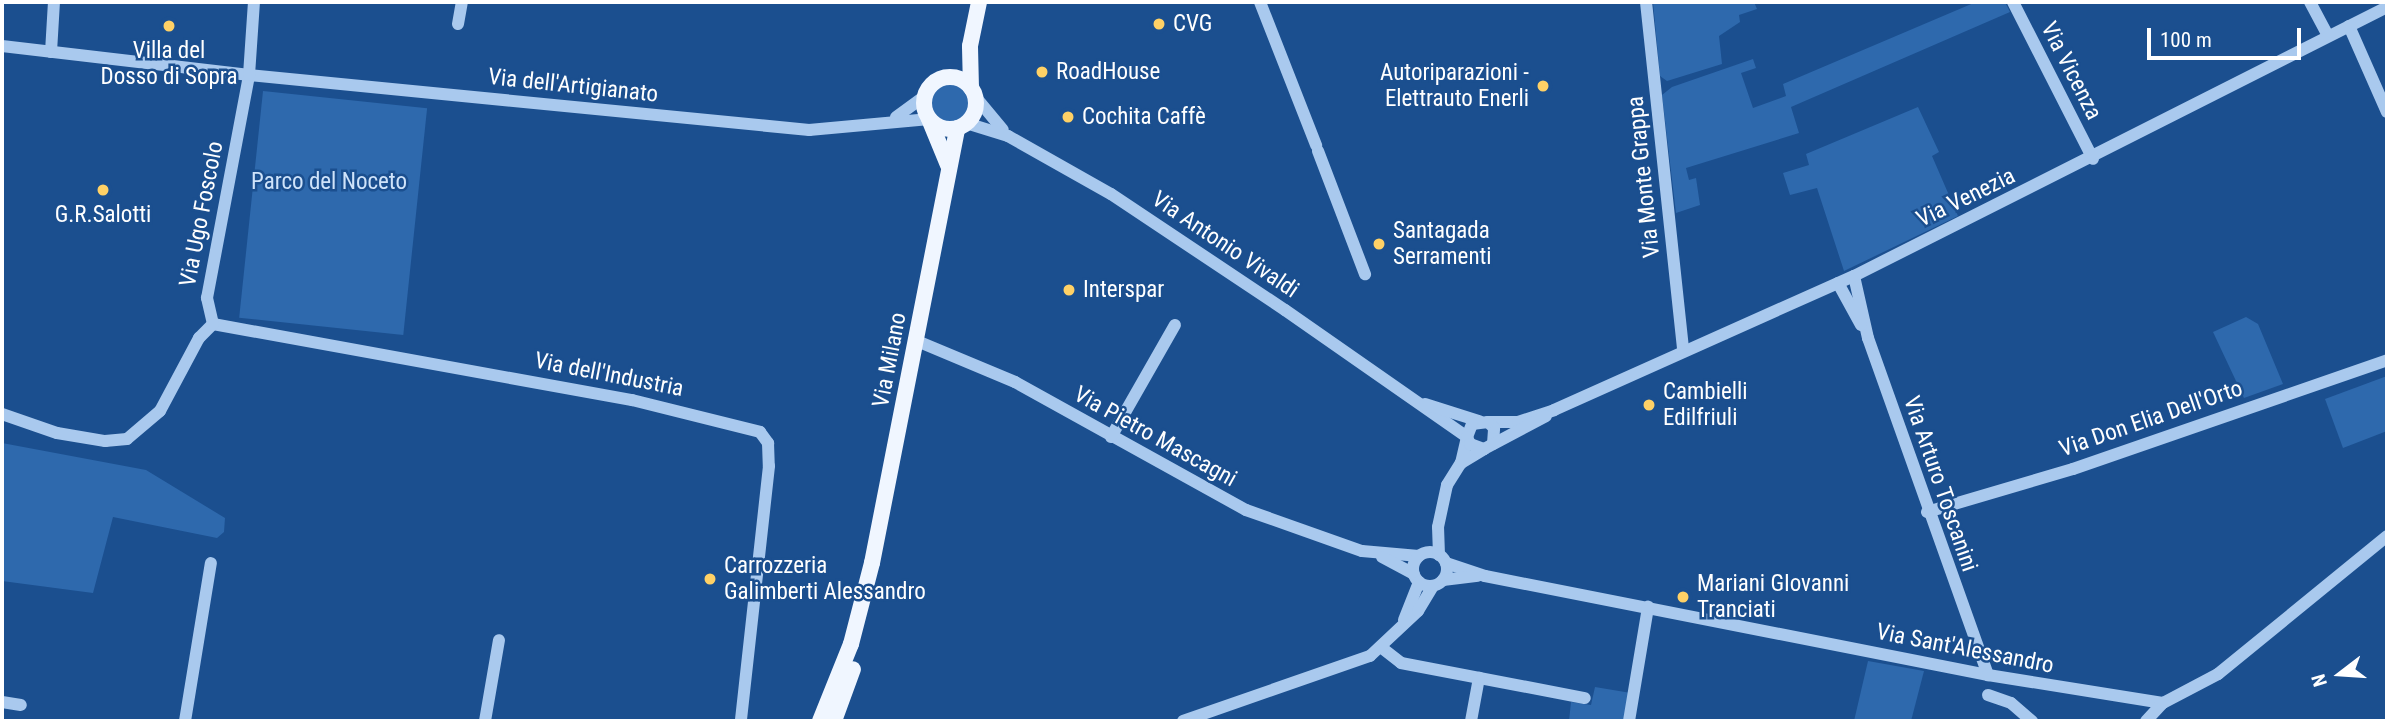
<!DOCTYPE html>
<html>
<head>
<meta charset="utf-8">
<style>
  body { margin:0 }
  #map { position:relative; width:2389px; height:723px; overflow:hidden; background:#1b4f8f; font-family:"Roboto Condensed",sans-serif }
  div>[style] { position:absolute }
  .green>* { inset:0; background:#2e69ad; transform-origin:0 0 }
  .round { border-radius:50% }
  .minor>* { height:12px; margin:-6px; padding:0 6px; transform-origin:6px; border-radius:6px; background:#a9c9ee }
  .minor>.ring { margin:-6px; padding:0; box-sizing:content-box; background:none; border:12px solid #a9c9ee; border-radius:50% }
  .major>* { height:16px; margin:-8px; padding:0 8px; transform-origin:8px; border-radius:8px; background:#f0f6ff }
  .major>.ring { margin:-8px; padding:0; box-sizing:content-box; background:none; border:16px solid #f0f6ff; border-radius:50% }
  .dots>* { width:19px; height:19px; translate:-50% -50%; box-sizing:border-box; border:4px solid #1b4f8f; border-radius:50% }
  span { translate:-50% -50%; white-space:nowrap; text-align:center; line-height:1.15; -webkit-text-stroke:5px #1b4f8f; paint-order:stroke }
  .poi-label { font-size:23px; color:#fff }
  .left { translate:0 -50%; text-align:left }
  .right { translate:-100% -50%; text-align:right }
  .street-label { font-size:23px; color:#fff }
  .park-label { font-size:23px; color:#cfe3fa }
  .frame { position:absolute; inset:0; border:4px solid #fff; pointer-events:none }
  .north { position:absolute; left:2305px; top:639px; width:70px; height:70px; -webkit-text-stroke:5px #1b4f8f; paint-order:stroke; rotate:253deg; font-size:19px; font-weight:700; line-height:28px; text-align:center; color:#fff }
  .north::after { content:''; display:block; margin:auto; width:24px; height:32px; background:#fff; clip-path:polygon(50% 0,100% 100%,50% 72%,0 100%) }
  .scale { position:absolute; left:2147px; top:28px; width:154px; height:32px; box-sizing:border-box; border:4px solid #fff; border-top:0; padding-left:9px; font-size:21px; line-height:24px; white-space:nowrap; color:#fff; -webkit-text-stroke:5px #1b4f8f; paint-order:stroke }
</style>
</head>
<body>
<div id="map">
  <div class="green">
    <div style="clip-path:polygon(1653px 2px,1754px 2px,1757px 9px,1739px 15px,1740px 22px,1719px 36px,1722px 64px,1667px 81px,1660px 76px)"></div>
    <div style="clip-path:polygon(1976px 2px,2005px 2px,2010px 12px,1791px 107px,1799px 133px,1686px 168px,1689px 180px,1696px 178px,1700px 205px,1676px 213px,1662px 95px,1672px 87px,1753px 59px,1756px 68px,1741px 73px,1753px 108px,1786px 96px,1783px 84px)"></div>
    <div class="round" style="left:929px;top:82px;width:42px;height:42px"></div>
    <div style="left:263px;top:91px;width:165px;height:228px;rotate:6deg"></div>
    <div style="clip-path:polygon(1918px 107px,1939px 152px,1932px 156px,1958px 216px,1844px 271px,1817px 188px,1790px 195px,1783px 173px,1809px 165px,1806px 154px)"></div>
    <div style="clip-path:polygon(2246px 317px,2258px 324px,2283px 384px,2244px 398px,2213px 332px)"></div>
    <div style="clip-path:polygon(2387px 376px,2387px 431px,2343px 448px,2325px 399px)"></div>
    <div style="clip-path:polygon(2px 443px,146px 470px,225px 518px,224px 532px,217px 538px,113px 517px,93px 593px,2px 581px)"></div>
    <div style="clip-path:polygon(1868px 661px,1924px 671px,1911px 721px,1854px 721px)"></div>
    <div style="clip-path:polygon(1595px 687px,1631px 693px,1627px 721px,1569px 721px,1571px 702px,1591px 705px)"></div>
  </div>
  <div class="minor">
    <div style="left:1260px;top:2px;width:154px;rotate:68.6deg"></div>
    <div style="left:1646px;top:2px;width:349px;rotate:83.9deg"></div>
    <div style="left:2013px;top:2px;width:176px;rotate:63deg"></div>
    <div style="left:2310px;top:2px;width:38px;rotate:62deg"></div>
    <div style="left:458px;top:24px;width:22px;rotate:-80deg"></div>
    <div style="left:2349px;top:26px;width:94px;rotate:66.2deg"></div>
    <div style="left:2px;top:46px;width:249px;rotate:6.7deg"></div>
    <div style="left:249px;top:75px;width:563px;rotate:5.61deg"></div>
    <div style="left:809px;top:130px;width:121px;rotate:-5.2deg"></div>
    <div style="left:51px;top:52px;width:50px;rotate:-86.6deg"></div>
    <div style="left:974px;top:95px;width:45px;rotate:50.4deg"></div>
    <div style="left:896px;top:117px;width:36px;rotate:-36deg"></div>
    <div style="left:966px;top:123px;width:44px;rotate:17.2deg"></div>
    <div style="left:1008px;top:136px;width:118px;rotate:29.4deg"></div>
    <div style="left:1111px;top:194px;width:209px;rotate:33.7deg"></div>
    <div style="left:1285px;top:310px;width:222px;rotate:34.9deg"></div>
    <div style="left:1467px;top:437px;width:27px;rotate:103deg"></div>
    <div style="left:1318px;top:151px;width:132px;rotate:69.1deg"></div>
    <div style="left:1854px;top:276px;width:64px;rotate:77.3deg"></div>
    <div style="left:1868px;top:338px;width:358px;rotate:70.4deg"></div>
    <div style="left:1838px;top:283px;width:48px;rotate:61.3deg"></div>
    <div style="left:213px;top:324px;width:426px;rotate:10.3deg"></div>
    <div style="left:632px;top:400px;width:132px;rotate:14deg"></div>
    <div style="left:760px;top:432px;width:14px;rotate:54deg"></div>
    <div style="left:768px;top:443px;width:23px;rotate:88deg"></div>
    <div style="left:769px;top:466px;width:257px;rotate:96.3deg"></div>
    <div style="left:213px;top:324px;width:27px;rotate:-103deg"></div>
    <div style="left:207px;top:298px;width:227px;rotate:-79.3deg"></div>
    <div style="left:249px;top:75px;width:73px;rotate:-86.1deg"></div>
    <div style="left:917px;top:341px;width:106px;rotate:22.7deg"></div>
    <div style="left:1015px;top:382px;width:264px;rotate:29deg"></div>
    <div style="left:1246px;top:510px;width:123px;rotate:19.5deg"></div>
    <div style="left:1362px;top:551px;width:57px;rotate:5deg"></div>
    <div style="left:1425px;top:404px;width:57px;rotate:17.5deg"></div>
    <div style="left:2px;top:414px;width:58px;rotate:19.1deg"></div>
    <div style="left:57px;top:433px;width:49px;rotate:9.5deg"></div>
    <div style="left:105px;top:441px;width:22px;rotate:-5deg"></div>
    <div style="left:127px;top:439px;width:43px;rotate:-40.3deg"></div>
    <div style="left:160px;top:411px;width:83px;rotate:-61.9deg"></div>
    <div style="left:199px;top:338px;width:20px;rotate:-45deg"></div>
    <div style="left:1488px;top:422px;width:30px"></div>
    <div style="left:1518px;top:422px;width:38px;rotate:-18deg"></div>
    <div style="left:1554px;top:410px;width:329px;rotate:-24.1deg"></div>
    <div style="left:1854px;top:276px;width:597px;rotate:-26.78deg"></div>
    <div style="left:1111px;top:437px;width:129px;rotate:-60.3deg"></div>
    <div style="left:1493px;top:444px;width:16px;rotate:-86deg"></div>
    <div style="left:1494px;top:428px;width:8px;rotate:-135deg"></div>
    <div style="left:1488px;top:422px;width:16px;rotate:173deg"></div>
    <div style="left:1472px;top:424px;width:14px;rotate:111deg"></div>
    <div style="left:1467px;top:437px;width:8px;rotate:67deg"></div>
    <div style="left:1470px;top:444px;width:15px;rotate:20deg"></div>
    <div style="left:1484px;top:449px;width:70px;rotate:-28deg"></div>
    <div style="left:1927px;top:512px;width:152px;rotate:-16.4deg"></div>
    <div style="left:2073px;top:469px;width:332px;rotate:-19.1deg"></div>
    <div class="ring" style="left:1413px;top:552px;width:22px;height:22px"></div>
    <div style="left:1439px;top:555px;width:28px;rotate:-92deg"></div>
    <div style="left:1438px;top:527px;width:43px;rotate:-77.9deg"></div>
    <div style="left:1447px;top:485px;width:26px;rotate:-58deg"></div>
    <div style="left:1461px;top:463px;width:27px;rotate:-31deg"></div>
    <div style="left:1382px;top:557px;width:36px;rotate:28deg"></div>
    <div style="left:1446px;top:563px;width:41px;rotate:18.4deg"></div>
    <div style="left:1485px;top:576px;width:513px;rotate:11.13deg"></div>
    <div style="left:1988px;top:675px;width:177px;rotate:9.1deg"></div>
    <div style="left:2163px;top:703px;width:62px;rotate:-27.8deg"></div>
    <div style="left:2218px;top:674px;width:218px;rotate:-39.2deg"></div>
    <div style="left:1443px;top:580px;width:35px;rotate:-7deg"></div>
    <div style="left:1404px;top:620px;width:41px;rotate:-68.5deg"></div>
    <div style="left:1382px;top:648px;width:24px;rotate:38deg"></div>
    <div style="left:1401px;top:663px;width:187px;rotate:10.8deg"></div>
    <div style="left:1988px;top:695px;width:24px;rotate:19deg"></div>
    <div style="left:2011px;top:703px;width:28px;rotate:41deg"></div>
    <div style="left:2px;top:702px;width:19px;rotate:9deg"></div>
    <div style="left:185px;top:721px;width:160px;rotate:-80.7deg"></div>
    <div style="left:485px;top:721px;width:82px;rotate:-80.2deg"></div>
    <div style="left:1183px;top:721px;width:198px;rotate:-19.2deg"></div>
    <div style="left:1370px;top:656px;width:66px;rotate:-43.2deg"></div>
    <div style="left:1418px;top:611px;width:29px;rotate:-59deg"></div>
    <div style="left:1471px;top:721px;width:44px;rotate:-79.5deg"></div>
    <div style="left:1629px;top:721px;width:116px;rotate:-80.5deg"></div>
    <div style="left:2146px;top:721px;width:25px;rotate:-47deg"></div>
  </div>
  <div class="major">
    <div class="ring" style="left:924px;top:77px;width:36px;height:36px"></div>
    <div style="left:971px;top:88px;width:42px;rotate:-91.4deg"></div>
    <div style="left:970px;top:46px;width:45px;rotate:-78.4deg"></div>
    <div style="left:929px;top:119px;width:50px;rotate:67.6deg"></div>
    <div style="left:820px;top:721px;width:83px;rotate:-68.1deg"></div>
    <div style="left:851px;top:644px;width:84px;rotate:-75.5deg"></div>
    <div style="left:872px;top:563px;width:443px;rotate:-78.9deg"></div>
    <div style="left:834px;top:721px;width:55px;rotate:-69.9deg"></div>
  </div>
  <div class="dots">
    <div style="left:1159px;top:24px;background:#ffd166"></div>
    <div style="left:169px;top:26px;background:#ffd166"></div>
    <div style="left:1042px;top:72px;background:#ffd166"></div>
    <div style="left:1543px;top:86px;background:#ffd166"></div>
    <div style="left:1068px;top:117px;background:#ffd166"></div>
    <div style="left:103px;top:190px;background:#ffd166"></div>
    <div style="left:1379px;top:244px;background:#ffd166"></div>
    <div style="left:1069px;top:290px;background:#ffd166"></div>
    <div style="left:1649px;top:405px;background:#ffd166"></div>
    <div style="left:710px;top:579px;background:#ffd166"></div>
    <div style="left:1683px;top:597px;background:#ffd166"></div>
  </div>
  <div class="poi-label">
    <span class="left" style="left:1173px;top:24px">CVG</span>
    <span style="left:169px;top:64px">Villa del<br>Dosso di Sopra</span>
    <span class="left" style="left:1056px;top:72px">RoadHouse</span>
    <span class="right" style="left:1529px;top:86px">Autoriparazioni -<br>Elettrauto Enerli</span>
    <span class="left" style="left:1082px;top:117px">Cochita Caffè</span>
    <span style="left:103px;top:215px">G.R.Salotti</span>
    <span class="left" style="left:1393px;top:244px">Santagada<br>Serramenti</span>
    <span class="left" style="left:1083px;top:290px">Interspar</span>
    <span class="left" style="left:1663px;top:405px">Cambielli<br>Edilfriuli</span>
    <span class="left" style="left:724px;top:579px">Carrozzeria<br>Galimberti Alessandro</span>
    <span class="left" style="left:1697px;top:597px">Mariani GIovanni<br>Tranciati</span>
  </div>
  <div class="street-label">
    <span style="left:2071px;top:71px;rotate:63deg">Via Vicenza</span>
    <span style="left:573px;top:86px;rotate:6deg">Via dell'Artigianato</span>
    <span style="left:1644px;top:177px;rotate:-96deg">Via Monte Grappa</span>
    <span style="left:1966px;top:198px;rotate:-26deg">Via Venezia</span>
    <span style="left:202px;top:214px;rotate:-79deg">Via Ugo Foscolo</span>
    <span style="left:1225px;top:245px;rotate:34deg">Via Antonio Vivaldi</span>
    <span style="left:890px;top:360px;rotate:-79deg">Via Milano</span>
    <span style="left:609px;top:375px;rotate:11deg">Via dell'Industria</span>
    <span style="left:2151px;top:419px;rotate:-19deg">Via Don Elia Dell'Orto</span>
    <span style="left:1155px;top:437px;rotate:29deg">Via Pietro Mascagni</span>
    <span style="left:1940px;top:484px;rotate:71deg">Via Arturo Toscanini</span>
    <span style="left:1965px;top:649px;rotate:11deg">Via Sant'Alessandro</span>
  </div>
  <div class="park-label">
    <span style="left:329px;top:182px">Parco del Noceto</span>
  </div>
  <div class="frame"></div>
  <div class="north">N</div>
  <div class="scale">100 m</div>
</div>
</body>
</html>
